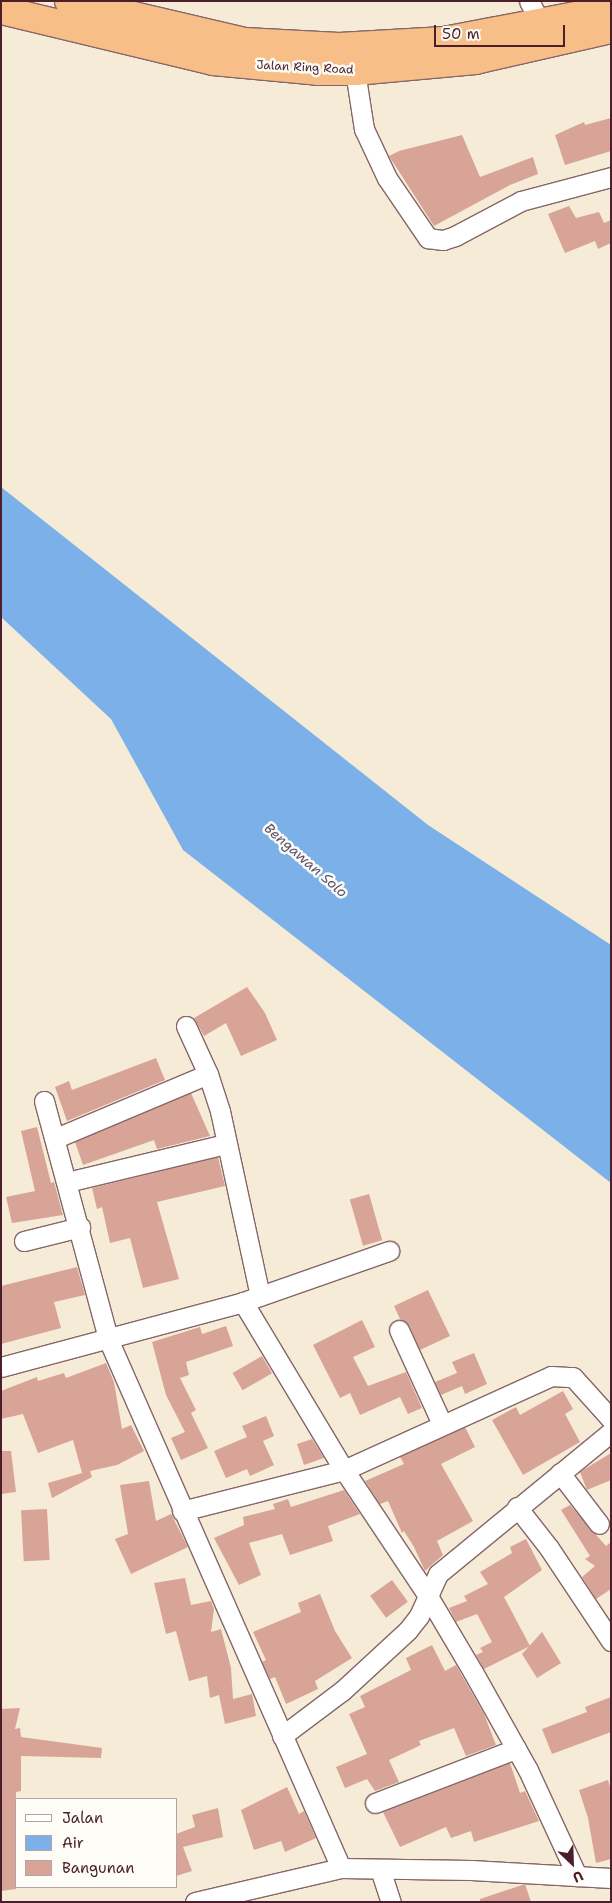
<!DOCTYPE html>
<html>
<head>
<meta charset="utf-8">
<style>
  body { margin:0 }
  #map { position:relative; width:612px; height:1903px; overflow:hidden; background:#f5ebd7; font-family:"Shantell Sans",sans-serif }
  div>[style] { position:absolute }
  .water>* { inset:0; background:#7bb0e9 }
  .building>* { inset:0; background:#d8a498; transform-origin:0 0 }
  .roads { filter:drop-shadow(1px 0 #866667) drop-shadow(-1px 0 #866667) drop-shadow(0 1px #866667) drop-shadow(0 -1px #866667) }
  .street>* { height:19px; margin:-9.5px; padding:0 9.5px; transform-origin:9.5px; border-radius:9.5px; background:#fff }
  .highway>* { height:28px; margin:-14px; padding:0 14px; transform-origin:14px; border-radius:14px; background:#f7be88 }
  span { translate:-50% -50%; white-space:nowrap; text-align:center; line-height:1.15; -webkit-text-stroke:5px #fdfcf7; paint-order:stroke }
  .street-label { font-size:12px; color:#4a1f2b }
  .water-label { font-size:14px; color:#5b526e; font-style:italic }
  .frame { position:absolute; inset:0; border:2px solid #4a1f2b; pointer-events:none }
  .legend { position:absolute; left:15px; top:1798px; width:162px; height:90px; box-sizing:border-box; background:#fdfcf7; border:1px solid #b5a4a5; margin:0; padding:6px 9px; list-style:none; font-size:15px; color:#4a1f2b }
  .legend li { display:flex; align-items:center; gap:10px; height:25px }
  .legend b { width:25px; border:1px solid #b5a4a5 }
  .north { position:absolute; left:547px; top:1838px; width:50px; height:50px; -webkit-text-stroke:4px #fdfcf7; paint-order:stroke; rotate:156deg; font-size:14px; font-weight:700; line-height:20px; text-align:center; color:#4a1f2b }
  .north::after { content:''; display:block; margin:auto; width:18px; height:22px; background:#4a1f2b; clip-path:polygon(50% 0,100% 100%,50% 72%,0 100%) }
  .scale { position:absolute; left:434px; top:25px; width:131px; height:22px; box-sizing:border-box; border:2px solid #4a1f2b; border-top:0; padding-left:6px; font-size:15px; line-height:18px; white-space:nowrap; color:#4a1f2b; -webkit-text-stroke:4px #fdfcf7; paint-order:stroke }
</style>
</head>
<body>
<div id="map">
  <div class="water">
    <div style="clip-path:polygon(1px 487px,428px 825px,611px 945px,611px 1183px,183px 850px,111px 719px,1px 617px)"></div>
  </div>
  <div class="building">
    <div style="clip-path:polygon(611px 118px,611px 151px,565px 165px,555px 135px,584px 122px,585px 125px)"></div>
    <div style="clip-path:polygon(462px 135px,480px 177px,533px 157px,538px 174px,510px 185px,434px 226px,389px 156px,399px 151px)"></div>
    <div style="clip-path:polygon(569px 206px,576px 218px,599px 212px,604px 223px,611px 220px,611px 243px,598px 249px,595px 241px,565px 253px,548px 214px)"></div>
    <div style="clip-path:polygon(247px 987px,265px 1013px,277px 1040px,241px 1056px,226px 1023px,204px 1036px,194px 1018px)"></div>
    <div style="clip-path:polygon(156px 1058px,165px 1080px,67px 1121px,55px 1087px,69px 1081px,72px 1090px)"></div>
    <div style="clip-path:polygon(191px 1093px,210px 1136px,157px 1149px,154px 1140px,83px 1165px,75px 1142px)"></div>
    <div style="clip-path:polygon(37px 1127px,51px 1183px,54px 1182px,63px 1215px,12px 1223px,6px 1197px,35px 1191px,21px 1131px)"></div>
    <div style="clip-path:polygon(218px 1157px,225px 1186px,157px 1202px,179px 1279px,143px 1288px,130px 1238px,110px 1243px,102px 1207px,97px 1209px,92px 1188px)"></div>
    <div style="left:369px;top:1194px;width:48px;height:20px;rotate:74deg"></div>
    <div style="clip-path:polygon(77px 1267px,85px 1295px,54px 1302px,61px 1328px,1px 1344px,1px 1286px)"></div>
    <div style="clip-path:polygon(428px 1290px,450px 1336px,420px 1350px,409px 1325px,400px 1319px,394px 1306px)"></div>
    <div style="clip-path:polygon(362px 1320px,375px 1347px,353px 1357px,368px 1386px,406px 1372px,422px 1408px,408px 1414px,400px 1397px,360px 1415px,350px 1393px,340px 1398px,313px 1345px)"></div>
    <div style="clip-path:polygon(226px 1326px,233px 1346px,186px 1362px,189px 1375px,180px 1378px,196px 1410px,191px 1413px,208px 1448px,181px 1460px,171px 1438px,185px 1432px,166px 1395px,152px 1342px,200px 1327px,202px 1334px)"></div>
    <div style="clip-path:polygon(474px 1353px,487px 1384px,465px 1394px,462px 1386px,441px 1395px,435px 1382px,457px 1373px,452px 1362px)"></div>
    <div style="left:262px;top:1356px;width:20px;height:34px;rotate:60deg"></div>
    <div style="clip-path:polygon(106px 1363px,114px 1382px,122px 1429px,131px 1425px,144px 1451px,117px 1465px,90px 1471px,92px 1477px,52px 1498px,48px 1483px,82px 1473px,73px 1440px,38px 1453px,23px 1414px,1px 1419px,1px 1391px,37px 1377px,38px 1381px,64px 1373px,66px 1378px)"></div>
    <div style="clip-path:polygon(563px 1391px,573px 1409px,565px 1414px,580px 1442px,523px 1475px,492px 1420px,516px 1407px,520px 1415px)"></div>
    <div style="clip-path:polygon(266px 1416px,274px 1436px,263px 1441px,274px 1465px,250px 1476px,247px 1469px,226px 1478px,214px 1451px,247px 1437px,242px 1426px)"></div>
    <div style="clip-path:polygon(465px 1427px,475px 1447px,441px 1464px,473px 1521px,437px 1541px,443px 1555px,425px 1571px,414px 1547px,404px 1531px,402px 1533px,388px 1501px,380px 1504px,365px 1481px,404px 1464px,400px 1457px)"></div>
    <div style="clip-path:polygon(312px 1439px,324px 1458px,304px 1465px,297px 1444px)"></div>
    <div style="clip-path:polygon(1px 1451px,11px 1451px,16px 1492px,1px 1494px)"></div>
    <div style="clip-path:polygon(611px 1453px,611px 1480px,587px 1490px,580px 1472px)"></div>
    <div style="clip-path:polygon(149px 1481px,156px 1521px,171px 1514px,188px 1547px,131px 1574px,115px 1539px,128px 1534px,120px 1485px)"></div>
    <div style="clip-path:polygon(344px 1490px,360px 1514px,328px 1526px,333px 1541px,290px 1555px,282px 1534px,249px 1543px,261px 1575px,239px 1585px,214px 1538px,244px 1525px,243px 1517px,275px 1509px,273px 1504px,288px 1499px,291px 1507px)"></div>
    <div style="clip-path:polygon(570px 1505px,606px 1546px,611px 1542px,611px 1589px,596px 1599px,582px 1577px,595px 1566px,585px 1559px,590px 1556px,561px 1510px)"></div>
    <div style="left:47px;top:1509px;width:51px;height:26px;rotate:87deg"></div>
    <div style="clip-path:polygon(526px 1539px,542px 1570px,504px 1597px,530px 1646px,484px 1669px,476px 1655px,483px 1652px,480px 1648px,492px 1642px,477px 1614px,456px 1622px,449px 1608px,467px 1601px,464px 1596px,488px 1584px,480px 1572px,512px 1553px,510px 1547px)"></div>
    <div style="clip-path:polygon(185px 1578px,191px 1605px,211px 1601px,214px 1609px,211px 1632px,221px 1629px,231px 1668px,233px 1699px,252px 1694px,256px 1716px,225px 1724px,219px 1695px,210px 1698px,207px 1676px,189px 1681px,176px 1631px,166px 1634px,154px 1583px)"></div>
    <div style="left:392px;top:1580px;width:27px;height:27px;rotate:54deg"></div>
    <div style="clip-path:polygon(320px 1594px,335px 1631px,352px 1658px,315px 1681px,318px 1689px,286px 1704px,275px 1677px,270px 1679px,262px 1662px,266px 1660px,253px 1632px,301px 1612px,298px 1603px)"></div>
    <div style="clip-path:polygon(542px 1632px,561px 1663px,537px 1678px,522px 1654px)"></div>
    <div style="clip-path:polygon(432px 1645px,445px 1671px,456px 1665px,484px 1714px,496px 1745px,466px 1756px,454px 1728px,419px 1741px,421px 1745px,389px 1760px,399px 1782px,375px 1791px,367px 1779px,345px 1788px,336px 1767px,367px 1754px,349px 1714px,365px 1707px,360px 1696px,411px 1670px,406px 1658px)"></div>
    <div style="clip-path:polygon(611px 1697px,611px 1732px,552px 1754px,542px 1729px,587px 1712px,585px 1707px)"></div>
    <div style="clip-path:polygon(20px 1708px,15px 1729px,20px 1728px,21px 1737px,102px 1748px,101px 1758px,21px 1756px,21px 1791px,16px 1792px,16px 1889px,1px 1891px,1px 1709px)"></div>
    <div style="clip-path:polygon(510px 1763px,520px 1793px,525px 1791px,539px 1821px,474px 1842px,471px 1831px,451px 1838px,446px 1827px,400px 1847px,383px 1812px)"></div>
    <div style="clip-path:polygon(608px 1780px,611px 1790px,611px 1859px,596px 1863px,588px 1818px,579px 1790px)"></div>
    <div style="clip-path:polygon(287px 1787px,299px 1814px,304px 1811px,316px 1838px,285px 1852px,281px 1841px,254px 1850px,241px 1810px)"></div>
    <div style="clip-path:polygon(218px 1808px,223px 1837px,183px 1847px,192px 1871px,176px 1876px,176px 1834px,195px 1827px,192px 1815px)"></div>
    <div style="clip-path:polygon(525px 1884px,531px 1902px,480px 1902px,480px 1899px)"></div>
  </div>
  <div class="roads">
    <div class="street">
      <div style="left:529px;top:1px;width:27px;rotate:62deg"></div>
      <div style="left:355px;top:71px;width:59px;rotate:81.2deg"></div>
      <div style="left:364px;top:129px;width:54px;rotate:64.9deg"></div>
      <div style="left:387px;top:178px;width:73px;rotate:55.7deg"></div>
      <div style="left:428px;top:238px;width:15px;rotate:8deg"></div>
      <div style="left:443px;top:240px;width:13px;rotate:-18deg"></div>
      <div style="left:455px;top:236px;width:75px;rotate:-27.9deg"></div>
      <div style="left:521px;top:201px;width:93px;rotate:-14.9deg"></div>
      <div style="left:186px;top:1026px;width:53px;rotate:65.4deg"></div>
      <div style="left:208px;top:1074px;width:39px;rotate:72deg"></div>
      <div style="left:220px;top:1111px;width:189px;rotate:77.8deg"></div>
      <div style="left:44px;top:1101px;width:246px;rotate:74.9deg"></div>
      <div style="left:108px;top:1339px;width:578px;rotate:66.23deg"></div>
      <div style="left:56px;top:1138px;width:165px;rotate:-22.8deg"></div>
      <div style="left:67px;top:1182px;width:163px;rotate:-13.5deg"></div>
      <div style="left:24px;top:1241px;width:58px;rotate:-14deg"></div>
      <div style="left:243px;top:1302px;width:196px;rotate:59deg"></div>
      <div style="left:344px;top:1470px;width:151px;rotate:56.3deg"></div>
      <div style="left:428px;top:1596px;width:88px;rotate:59.4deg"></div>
      <div style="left:473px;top:1672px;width:112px;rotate:60.7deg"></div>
      <div style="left:528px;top:1770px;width:117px;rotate:65.2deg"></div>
      <div style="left:399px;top:1330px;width:103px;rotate:65.4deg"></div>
      <div style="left:1px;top:1367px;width:251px;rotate:-15deg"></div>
      <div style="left:243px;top:1302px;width:155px;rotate:-19.3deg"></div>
      <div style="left:560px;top:1473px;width:64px;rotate:52.6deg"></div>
      <div style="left:517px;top:1507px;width:52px;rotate:52deg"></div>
      <div style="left:549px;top:1548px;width:112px;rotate:56.3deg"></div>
      <div style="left:182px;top:1511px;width:167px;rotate:-14.2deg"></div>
      <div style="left:344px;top:1470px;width:227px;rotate:-24.4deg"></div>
      <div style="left:551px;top:1376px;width:22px;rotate:3deg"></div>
      <div style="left:573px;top:1377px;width:57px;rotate:47.9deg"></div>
      <div style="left:282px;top:1736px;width:75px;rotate:-36.9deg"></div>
      <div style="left:342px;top:1691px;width:90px;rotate:-42.7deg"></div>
      <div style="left:408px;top:1630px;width:18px;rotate:-52deg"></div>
      <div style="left:419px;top:1616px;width:46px;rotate:-65.7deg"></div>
      <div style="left:438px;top:1574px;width:224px;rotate:-39.4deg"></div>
      <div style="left:375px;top:1803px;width:151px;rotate:-21deg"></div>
      <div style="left:380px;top:1869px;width:35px;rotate:72deg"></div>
      <div style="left:195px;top:1902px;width:150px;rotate:-13.1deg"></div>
      <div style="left:341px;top:1868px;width:130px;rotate:0.9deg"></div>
      <div style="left:471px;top:1870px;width:140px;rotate:3.3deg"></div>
    </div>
    <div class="highway">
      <div style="left:69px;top:1px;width:181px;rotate:13.1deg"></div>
      <div style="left:245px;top:42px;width:94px;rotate:3deg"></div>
      <div style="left:339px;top:47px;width:105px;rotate:-3.3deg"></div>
      <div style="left:444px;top:41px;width:170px;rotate:-10.8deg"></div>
      <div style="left:1px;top:10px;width:218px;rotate:13.5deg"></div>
      <div style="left:213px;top:61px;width:105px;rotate:5.4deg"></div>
      <div style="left:318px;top:71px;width:37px"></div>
      <div style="left:355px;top:71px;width:121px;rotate:-5.2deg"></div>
      <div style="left:475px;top:60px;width:139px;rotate:-12.8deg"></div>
    </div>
  </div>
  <div class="street-label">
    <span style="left:305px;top:68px;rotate:3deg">Jalan Ring Road</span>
  </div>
  <div class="water-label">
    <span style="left:306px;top:860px;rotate:41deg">Bengawan Solo</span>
  </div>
  <div class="frame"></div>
  <ul class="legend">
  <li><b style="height:6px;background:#fff"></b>Jalan</li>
  <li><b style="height:14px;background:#7bb0e9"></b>Air</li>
  <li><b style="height:14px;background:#d8a498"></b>Bangunan</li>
  </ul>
  <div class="north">U</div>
  <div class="scale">50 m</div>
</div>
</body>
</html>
